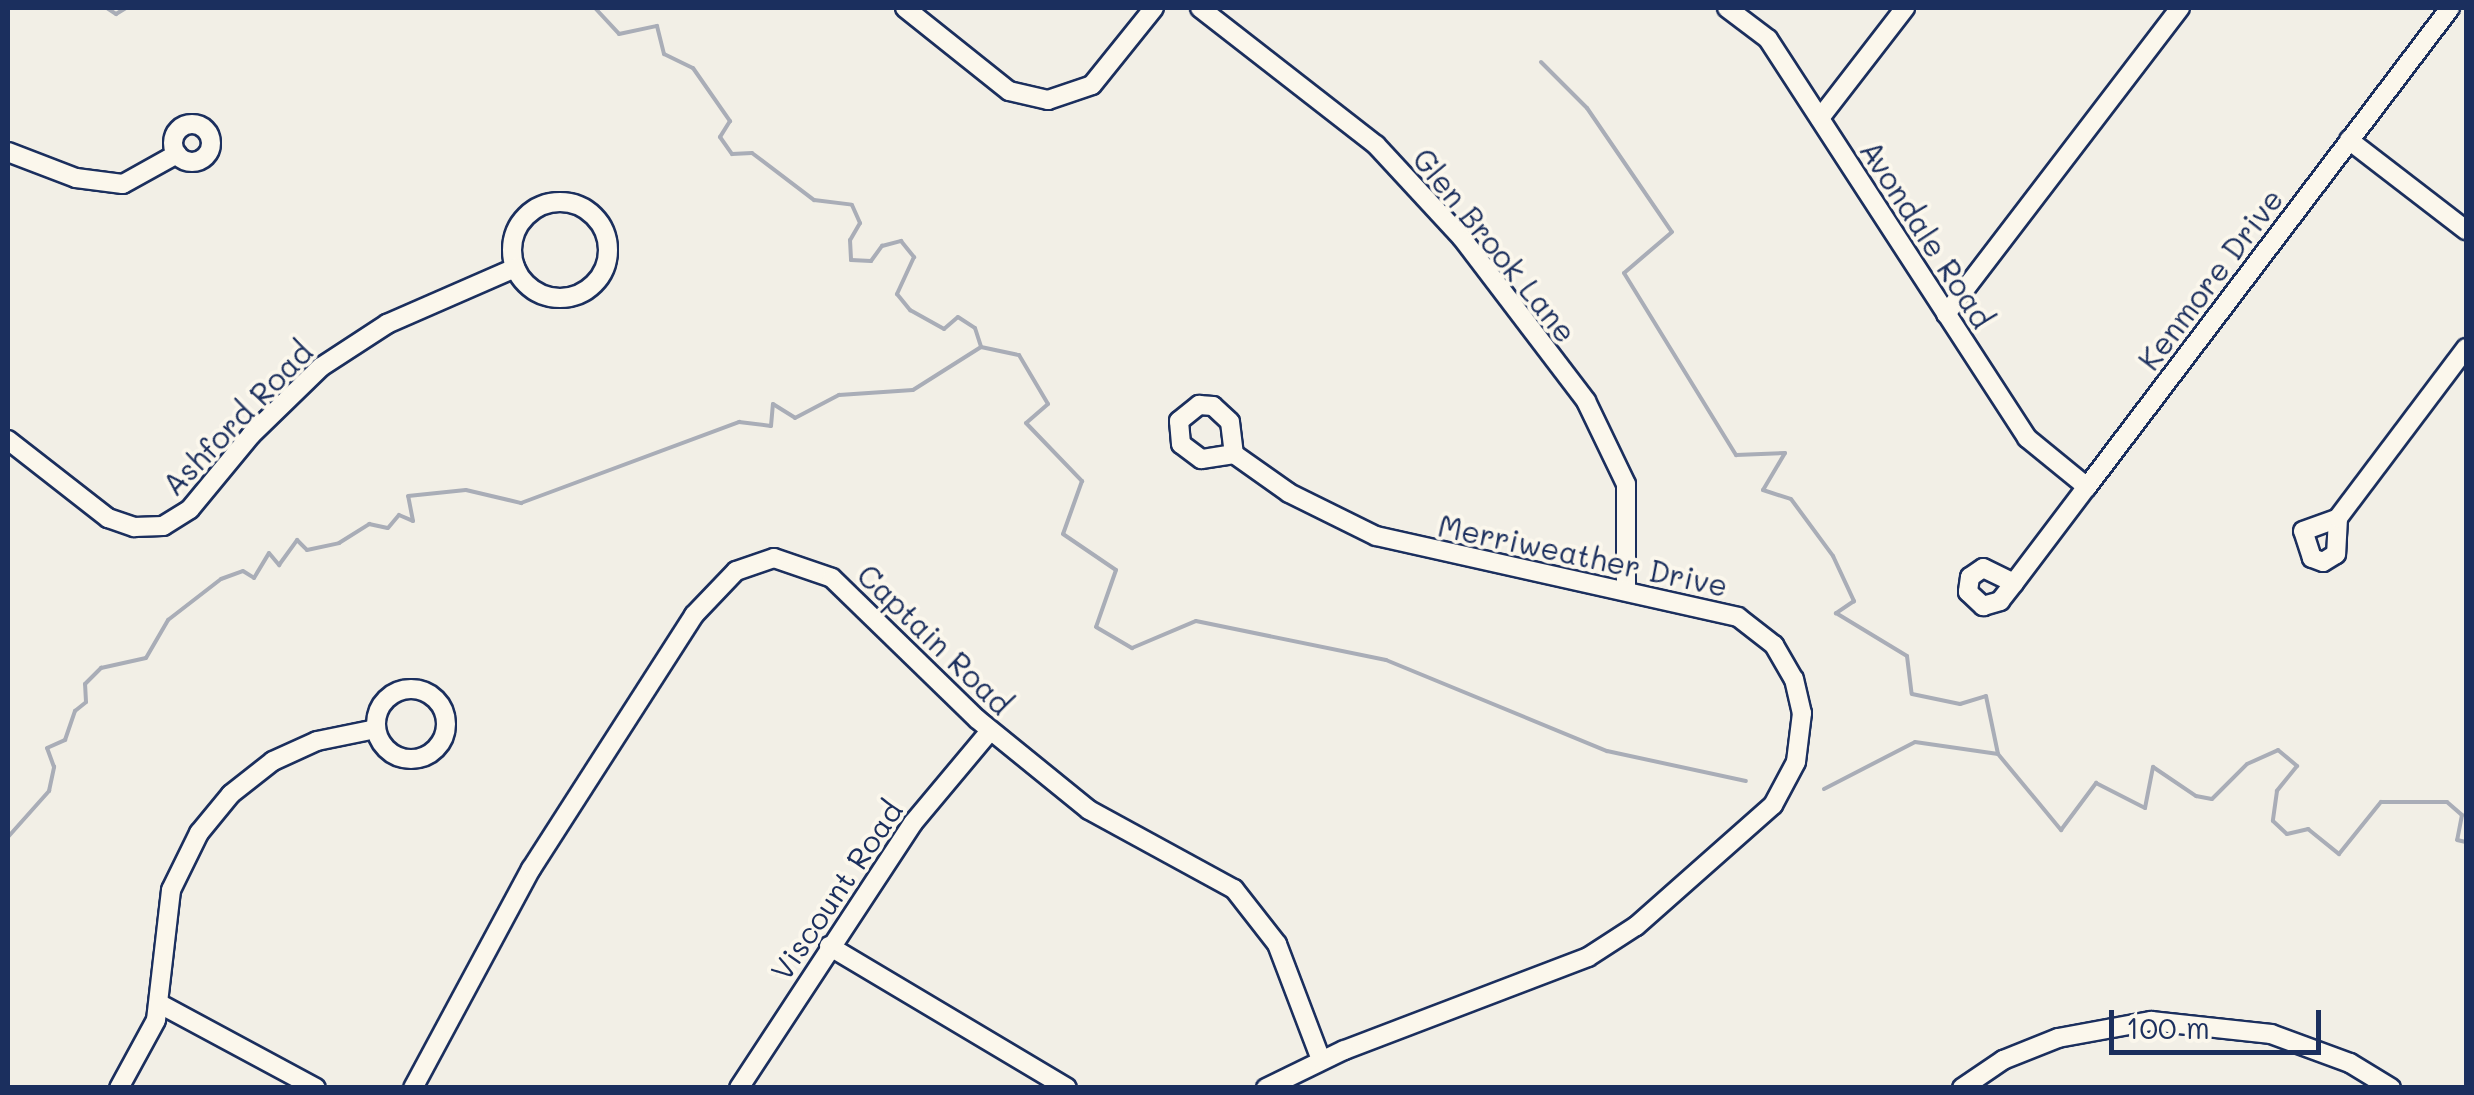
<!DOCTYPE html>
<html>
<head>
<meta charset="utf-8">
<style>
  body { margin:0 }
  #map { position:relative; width:2474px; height:1095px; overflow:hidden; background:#f2efe6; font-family:Mali,sans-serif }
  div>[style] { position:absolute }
  .stream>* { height:4px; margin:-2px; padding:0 2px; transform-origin:2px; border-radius:2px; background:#a9adb7 }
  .roads { filter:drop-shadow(2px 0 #1b2f5e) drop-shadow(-2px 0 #1b2f5e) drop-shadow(0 2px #1b2f5e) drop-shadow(0 -2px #1b2f5e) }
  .minor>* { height:18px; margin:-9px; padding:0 9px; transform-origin:9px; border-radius:9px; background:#fbf7ec }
  .minor>.ring { margin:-9px; padding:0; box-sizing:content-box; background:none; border:18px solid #fbf7ec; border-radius:50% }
  span { translate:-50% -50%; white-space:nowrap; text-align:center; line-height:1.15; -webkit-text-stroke:8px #fbf7ec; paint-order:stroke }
  .street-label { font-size:30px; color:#1b2f5e }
  .frame { position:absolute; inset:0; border:10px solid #1b2f5e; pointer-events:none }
  .scale { position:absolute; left:2109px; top:1010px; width:212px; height:45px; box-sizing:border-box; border:5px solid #1b2f5e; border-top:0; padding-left:12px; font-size:30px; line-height:35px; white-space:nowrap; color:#1b2f5e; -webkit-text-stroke:8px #fbf7ec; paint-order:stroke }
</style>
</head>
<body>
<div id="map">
  <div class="stream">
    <div style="left:57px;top:8px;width:12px"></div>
    <div style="left:107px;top:8px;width:11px;rotate:34deg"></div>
    <div style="left:116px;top:14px;width:12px;rotate:-31deg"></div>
    <div style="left:595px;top:8px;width:35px;rotate:47deg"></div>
    <div style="left:619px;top:34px;width:39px;rotate:-12deg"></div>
    <div style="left:657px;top:26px;width:29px;rotate:76deg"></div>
    <div style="left:664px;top:54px;width:32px;rotate:26deg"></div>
    <div style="left:693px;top:68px;width:65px;rotate:55.1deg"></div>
    <div style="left:730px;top:121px;width:19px;rotate:122deg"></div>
    <div style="left:720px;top:137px;width:21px;rotate:55deg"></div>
    <div style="left:732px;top:154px;width:20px;rotate:-3deg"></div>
    <div style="left:752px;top:153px;width:78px;rotate:37.2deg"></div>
    <div style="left:814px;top:200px;width:38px;rotate:7deg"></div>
    <div style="left:852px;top:205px;width:20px;rotate:66deg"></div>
    <div style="left:860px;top:223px;width:20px;rotate:120deg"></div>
    <div style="left:850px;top:240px;width:20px;rotate:87deg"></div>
    <div style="left:851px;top:260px;width:20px;rotate:3deg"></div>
    <div style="left:871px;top:261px;width:19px;rotate:-54deg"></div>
    <div style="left:882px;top:246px;width:20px;rotate:-15deg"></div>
    <div style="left:901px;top:241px;width:21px;rotate:51deg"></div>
    <div style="left:914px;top:257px;width:41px;rotate:114.7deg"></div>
    <div style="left:897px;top:294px;width:21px;rotate:51deg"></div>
    <div style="left:910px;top:310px;width:39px;rotate:29deg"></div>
    <div style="left:944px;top:329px;width:18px;rotate:-41deg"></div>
    <div style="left:958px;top:317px;width:20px;rotate:33deg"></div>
    <div style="left:975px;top:328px;width:20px;rotate:72deg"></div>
    <div style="left:981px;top:347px;width:39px;rotate:12deg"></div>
    <div style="left:1019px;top:355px;width:57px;rotate:59.4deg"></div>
    <div style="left:1048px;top:404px;width:29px;rotate:139deg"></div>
    <div style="left:1026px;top:423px;width:81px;rotate:46deg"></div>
    <div style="left:1082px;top:481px;width:56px;rotate:109.7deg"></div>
    <div style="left:1063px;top:534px;width:64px;rotate:34.2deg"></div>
    <div style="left:1116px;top:570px;width:60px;rotate:109.3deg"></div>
    <div style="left:1096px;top:627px;width:42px;rotate:30.3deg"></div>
    <div style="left:1132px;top:648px;width:69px;rotate:-22.9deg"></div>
    <div style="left:1196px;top:621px;width:194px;rotate:11.6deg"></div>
    <div style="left:1386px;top:660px;width:239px;rotate:22.4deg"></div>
    <div style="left:1607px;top:751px;width:142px;rotate:12.2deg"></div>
    <div style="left:1541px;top:62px;width:65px;rotate:45deg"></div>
    <div style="left:1587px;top:108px;width:150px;rotate:55.6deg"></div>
    <div style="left:1672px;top:232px;width:63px;rotate:139.5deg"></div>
    <div style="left:1624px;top:273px;width:214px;rotate:58.4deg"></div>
    <div style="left:1736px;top:455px;width:49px;rotate:-2.3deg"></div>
    <div style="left:1785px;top:453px;width:43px;rotate:120.7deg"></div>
    <div style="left:1763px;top:490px;width:29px;rotate:18deg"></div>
    <div style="left:1791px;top:499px;width:71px;rotate:53.6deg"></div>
    <div style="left:1833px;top:556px;width:50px;rotate:65deg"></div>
    <div style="left:1854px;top:601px;width:22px;rotate:146deg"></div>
    <div style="left:1836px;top:613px;width:83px;rotate:31.2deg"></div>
    <div style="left:1907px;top:656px;width:38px;rotate:83deg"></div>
    <div style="left:1912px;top:694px;width:49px;rotate:11.8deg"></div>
    <div style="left:1960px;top:704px;width:27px;rotate:-17deg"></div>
    <div style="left:1986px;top:696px;width:59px;rotate:78.3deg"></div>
    <div style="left:1824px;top:789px;width:102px;rotate:-27.3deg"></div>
    <div style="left:1915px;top:742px;width:84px;rotate:8.2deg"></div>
    <div style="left:1998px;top:754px;width:99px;rotate:50.3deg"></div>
    <div style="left:2061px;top:830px;width:59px;rotate:-53.3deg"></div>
    <div style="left:2096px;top:783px;width:55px;rotate:27deg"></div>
    <div style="left:2145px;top:808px;width:42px;rotate:-79deg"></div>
    <div style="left:2153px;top:767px;width:52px;rotate:34deg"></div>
    <div style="left:2196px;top:796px;width:16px;rotate:11deg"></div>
    <div style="left:2212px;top:799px;width:49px;rotate:-45deg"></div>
    <div style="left:2247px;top:764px;width:34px;rotate:-24deg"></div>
    <div style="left:2278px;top:750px;width:25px;rotate:40deg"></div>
    <div style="left:2297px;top:766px;width:32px;rotate:129deg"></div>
    <div style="left:2277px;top:791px;width:30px;rotate:98deg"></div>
    <div style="left:2273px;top:821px;width:19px;rotate:43deg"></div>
    <div style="left:2287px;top:834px;width:22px;rotate:-13deg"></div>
    <div style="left:2308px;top:829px;width:40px;rotate:39deg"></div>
    <div style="left:2339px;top:854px;width:67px;rotate:-51.1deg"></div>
    <div style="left:2381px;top:802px;width:66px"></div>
    <div style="left:2447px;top:802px;width:20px;rotate:41deg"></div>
    <div style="left:2462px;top:815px;width:25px;rotate:101deg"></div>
    <div style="left:2457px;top:840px;width:9px;rotate:13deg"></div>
    <div style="left:8px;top:837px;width:62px;rotate:-48.3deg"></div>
    <div style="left:49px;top:791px;width:25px;rotate:-78deg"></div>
    <div style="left:54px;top:767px;width:20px;rotate:-110deg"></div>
    <div style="left:47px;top:748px;width:20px;rotate:-24deg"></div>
    <div style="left:65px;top:740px;width:31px;rotate:-71deg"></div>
    <div style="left:75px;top:711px;width:14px;rotate:-39deg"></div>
    <div style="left:86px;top:702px;width:18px;rotate:-93deg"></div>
    <div style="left:85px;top:684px;width:23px;rotate:-45deg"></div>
    <div style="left:101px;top:668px;width:46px;rotate:-12.5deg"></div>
    <div style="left:146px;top:658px;width:44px;rotate:-59.9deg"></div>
    <div style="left:168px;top:620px;width:67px;rotate:-37.7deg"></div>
    <div style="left:221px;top:579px;width:23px;rotate:-20deg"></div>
    <div style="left:243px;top:571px;width:13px;rotate:32deg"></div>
    <div style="left:254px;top:578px;width:29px;rotate:-59deg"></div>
    <div style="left:269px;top:553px;width:16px;rotate:50deg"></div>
    <div style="left:279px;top:565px;width:31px;rotate:-54deg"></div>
    <div style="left:297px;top:540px;width:14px;rotate:45deg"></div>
    <div style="left:307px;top:550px;width:33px;rotate:-12deg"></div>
    <div style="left:339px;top:543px;width:36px;rotate:-32deg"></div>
    <div style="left:369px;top:524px;width:19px;rotate:12deg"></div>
    <div style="left:388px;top:528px;width:17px;rotate:-50deg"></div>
    <div style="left:399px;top:515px;width:15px;rotate:23deg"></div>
    <div style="left:413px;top:521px;width:25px;rotate:-101deg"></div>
    <div style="left:408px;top:496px;width:58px;rotate:-5.9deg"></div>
    <div style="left:466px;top:490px;width:57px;rotate:13.3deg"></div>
    <div style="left:521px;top:503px;width:233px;rotate:-20.4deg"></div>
    <div style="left:739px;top:422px;width:32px;rotate:7deg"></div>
    <div style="left:771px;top:426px;width:22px;rotate:-85deg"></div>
    <div style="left:773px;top:404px;width:26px;rotate:32deg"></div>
    <div style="left:795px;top:418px;width:50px;rotate:-27.6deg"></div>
    <div style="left:839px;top:395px;width:74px;rotate:-3.9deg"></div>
    <div style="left:913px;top:390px;width:80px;rotate:-32.3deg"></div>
  </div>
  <div class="roads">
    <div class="minor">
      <div style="left:905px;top:8px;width:133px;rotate:38.6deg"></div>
      <div style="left:1009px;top:91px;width:40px;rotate:13deg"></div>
      <div style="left:1048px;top:100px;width:46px;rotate:-18.8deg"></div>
      <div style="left:1092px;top:85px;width:99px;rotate:-51.2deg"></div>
      <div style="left:1200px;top:8px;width:223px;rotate:37.9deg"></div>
      <div style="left:1376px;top:145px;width:127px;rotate:47.2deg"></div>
      <div style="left:1462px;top:238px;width:205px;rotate:52.7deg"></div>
      <div style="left:1586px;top:401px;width:92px;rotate:64.3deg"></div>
      <div style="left:1626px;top:484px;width:106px;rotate:90deg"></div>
      <div style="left:1727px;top:8px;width:51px;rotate:37.1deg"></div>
      <div style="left:1768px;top:39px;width:476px;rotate:57deg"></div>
      <div style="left:2027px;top:438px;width:77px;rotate:39.2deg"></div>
      <div style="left:1820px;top:118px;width:139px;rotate:-52.3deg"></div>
      <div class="ring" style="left:173px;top:124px;width:20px;height:20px"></div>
      <div style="left:2349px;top:140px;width:148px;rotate:37.6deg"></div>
      <div style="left:8px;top:152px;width:73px;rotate:20.9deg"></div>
      <div style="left:76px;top:178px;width:47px;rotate:7.3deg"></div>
      <div style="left:123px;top:184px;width:62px;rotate:-29.1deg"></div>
      <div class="ring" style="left:512px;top:202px;width:78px;height:78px"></div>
      <div style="left:1946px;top:314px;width:385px;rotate:-52.6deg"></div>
      <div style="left:1199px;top:405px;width:14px;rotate:4deg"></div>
      <div style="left:1213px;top:406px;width:23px;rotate:43deg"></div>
      <div style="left:1230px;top:422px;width:32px;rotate:83deg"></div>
      <div style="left:1234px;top:454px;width:33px;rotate:171deg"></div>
      <div style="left:1201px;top:459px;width:25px;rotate:-143deg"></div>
      <div style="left:1181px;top:444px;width:23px;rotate:-95deg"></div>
      <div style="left:1179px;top:421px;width:26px;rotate:-39deg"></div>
      <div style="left:8px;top:440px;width:127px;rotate:38deg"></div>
      <div style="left:108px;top:518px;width:28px;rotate:19deg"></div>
      <div style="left:134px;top:527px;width:29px;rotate:-2deg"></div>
      <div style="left:163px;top:526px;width:32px;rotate:-32deg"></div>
      <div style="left:190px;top:509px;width:96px;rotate:-50.5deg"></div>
      <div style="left:251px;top:435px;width:98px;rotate:-44.2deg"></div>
      <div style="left:321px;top:367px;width:79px;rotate:-33.1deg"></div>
      <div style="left:387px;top:324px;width:140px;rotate:-23.6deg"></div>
      <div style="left:1234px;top:454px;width:67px;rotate:35.3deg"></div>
      <div style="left:1289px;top:493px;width:97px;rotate:26.3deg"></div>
      <div style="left:1376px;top:536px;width:371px;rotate:12.6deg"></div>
      <div style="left:1738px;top:617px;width:46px;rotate:37.9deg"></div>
      <div style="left:1774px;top:645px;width:39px;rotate:60deg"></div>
      <div style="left:1794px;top:679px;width:35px;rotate:77deg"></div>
      <div style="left:1802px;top:713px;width:49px;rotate:97deg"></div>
      <div style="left:1796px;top:762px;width:49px;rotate:118.1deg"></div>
      <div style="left:1773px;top:805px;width:183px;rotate:138.5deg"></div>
      <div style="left:1636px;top:926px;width:57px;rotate:147.1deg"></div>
      <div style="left:1588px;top:957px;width:261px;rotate:159.1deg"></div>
      <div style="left:1344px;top:1050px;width:87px;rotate:154deg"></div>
      <div style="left:2338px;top:518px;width:36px;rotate:93deg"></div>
      <div style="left:2336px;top:554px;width:15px;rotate:148deg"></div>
      <div style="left:2323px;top:562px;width:12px;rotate:-160deg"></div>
      <div style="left:2312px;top:558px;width:28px;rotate:-108deg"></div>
      <div style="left:2303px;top:531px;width:37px;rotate:-20deg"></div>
      <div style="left:2338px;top:518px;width:213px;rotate:-53deg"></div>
      <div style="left:2014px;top:583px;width:34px;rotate:-154deg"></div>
      <div style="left:1983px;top:568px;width:16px;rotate:145deg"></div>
      <div style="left:1970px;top:577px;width:15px;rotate:98deg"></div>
      <div style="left:1968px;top:592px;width:21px;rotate:43deg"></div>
      <div style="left:1983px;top:606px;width:18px;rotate:-16deg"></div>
      <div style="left:2000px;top:601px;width:23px;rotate:-52deg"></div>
      <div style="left:2014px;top:583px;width:118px;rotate:-52.9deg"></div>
      <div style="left:2085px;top:489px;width:3px;rotate:-45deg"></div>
      <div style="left:2087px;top:487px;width:601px;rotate:-52.84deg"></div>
      <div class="ring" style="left:376px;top:689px;width:52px;height:52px"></div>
      <div style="left:829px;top:946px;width:277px;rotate:30.8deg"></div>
      <div style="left:160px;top:1004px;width:177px;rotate:28.3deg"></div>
      <div style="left:119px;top:1088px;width:77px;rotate:-61.4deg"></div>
      <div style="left:156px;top:1020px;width:131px;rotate:-83.4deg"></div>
      <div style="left:171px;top:890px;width:64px;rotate:-63.8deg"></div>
      <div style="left:199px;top:833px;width:50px;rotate:-50.6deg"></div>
      <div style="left:231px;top:794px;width:53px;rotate:-38.2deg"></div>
      <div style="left:273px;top:761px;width:48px;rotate:-24.4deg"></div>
      <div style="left:317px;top:741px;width:60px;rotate:-11.5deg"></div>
      <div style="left:413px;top:1088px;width:249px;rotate:-61.7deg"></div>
      <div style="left:531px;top:869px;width:302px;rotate:-57.3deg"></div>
      <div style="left:694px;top:615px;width:61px;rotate:-46.3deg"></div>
      <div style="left:736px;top:571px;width:40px;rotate:-18.9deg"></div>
      <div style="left:774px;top:558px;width:61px;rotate:19deg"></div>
      <div style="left:832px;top:578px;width:202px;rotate:44.2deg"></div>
      <div style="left:977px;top:719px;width:144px;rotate:39.1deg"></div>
      <div style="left:1089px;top:810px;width:165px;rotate:28.6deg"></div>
      <div style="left:1234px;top:889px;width:70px;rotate:52deg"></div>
      <div style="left:1277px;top:944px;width:124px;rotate:69.2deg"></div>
      <div style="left:739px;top:1088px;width:317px;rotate:-56.7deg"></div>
      <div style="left:913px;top:823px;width:120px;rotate:-50.1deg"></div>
      <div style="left:1962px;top:1088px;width:50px;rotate:-34.3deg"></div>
      <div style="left:2003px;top:1060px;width:59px;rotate:-21.8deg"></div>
      <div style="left:2058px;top:1038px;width:95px;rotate:-10.4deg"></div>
      <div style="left:2151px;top:1021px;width:121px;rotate:6.2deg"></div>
      <div style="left:2271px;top:1034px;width:84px;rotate:20.2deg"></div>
      <div style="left:2350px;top:1063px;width:48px;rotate:31.4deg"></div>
    </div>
  </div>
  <div class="street-label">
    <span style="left:1927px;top:234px;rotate:57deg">Avondale Road</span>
    <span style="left:1495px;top:245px;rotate:51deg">Glen Brook Lane</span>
    <span style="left:2210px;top:279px;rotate:-53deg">Kenmore Drive</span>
    <span style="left:237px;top:418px;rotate:-46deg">Ashford Road</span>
    <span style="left:1583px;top:555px;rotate:12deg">Merriweather Drive</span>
    <span style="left:935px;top:639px;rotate:44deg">Captain Road</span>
    <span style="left:836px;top:890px;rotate:-56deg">Viscount Road</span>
  </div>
  <div class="frame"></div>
  <div class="scale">100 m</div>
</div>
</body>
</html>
